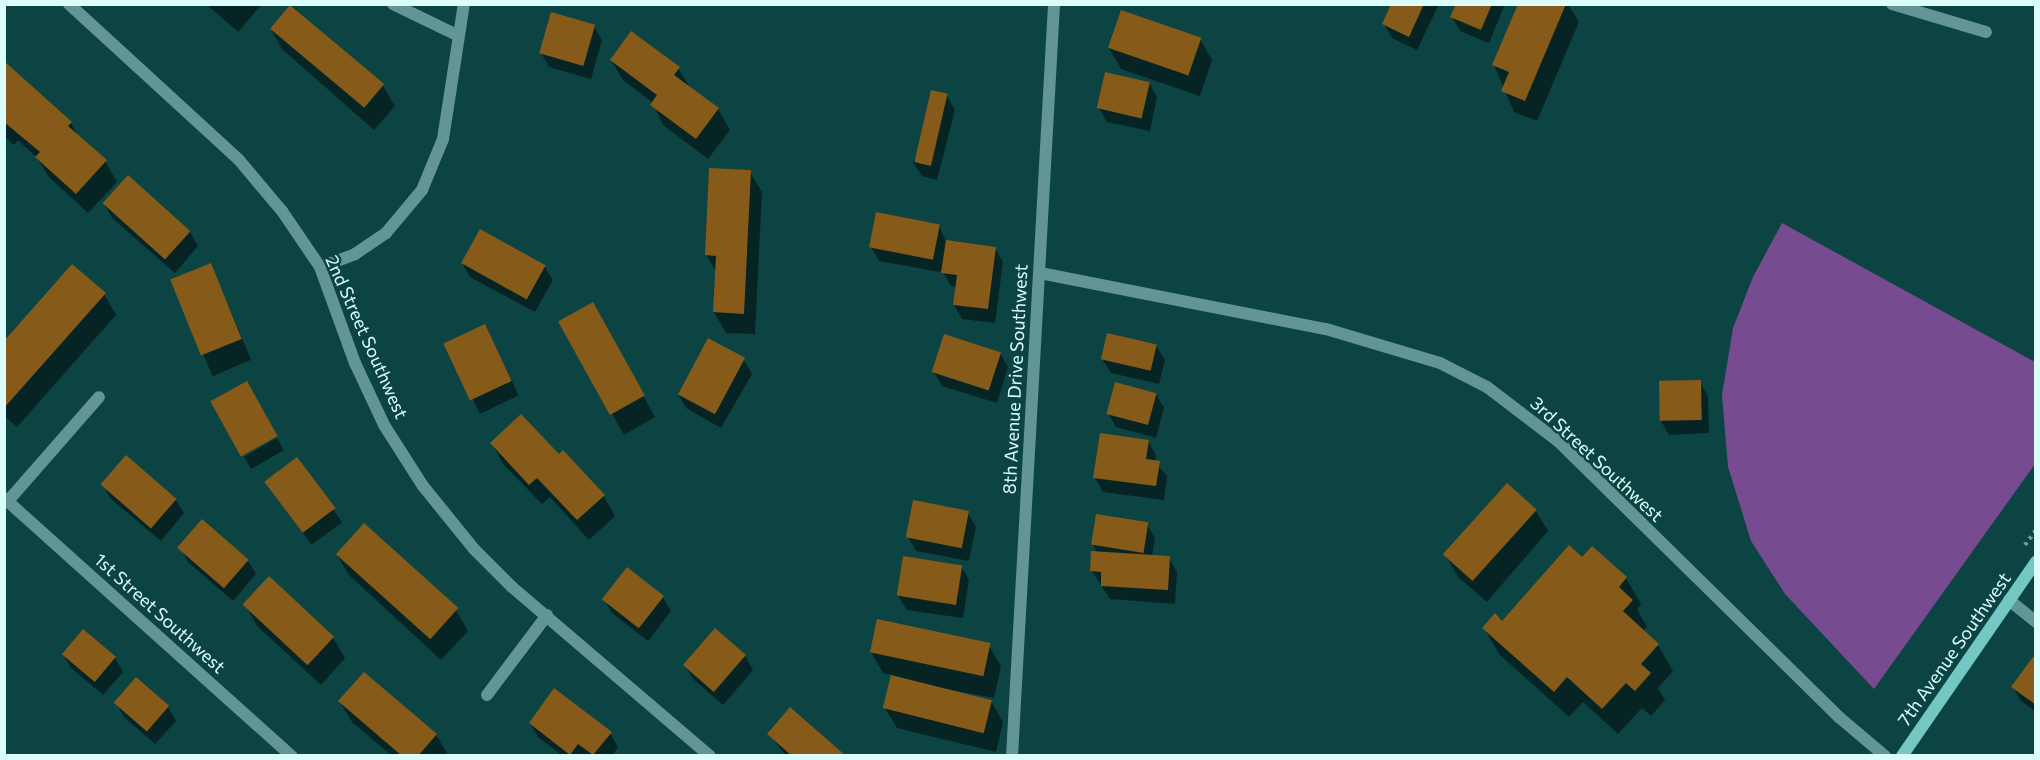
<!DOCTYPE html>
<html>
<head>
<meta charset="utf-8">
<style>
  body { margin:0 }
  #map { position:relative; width:2040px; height:760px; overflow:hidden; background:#0c4443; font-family:Commissioner,sans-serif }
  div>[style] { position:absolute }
  .green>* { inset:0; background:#774b90 }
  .shadow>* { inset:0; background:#0007; transform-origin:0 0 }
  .building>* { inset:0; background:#865a18; transform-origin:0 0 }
  .path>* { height:4px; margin-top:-2px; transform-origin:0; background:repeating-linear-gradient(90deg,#729f9e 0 3px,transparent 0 7.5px) }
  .lane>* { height:12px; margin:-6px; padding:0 6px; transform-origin:6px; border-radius:6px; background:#629593 }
  .street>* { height:12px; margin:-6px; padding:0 6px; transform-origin:6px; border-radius:6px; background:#629593 }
  .secondary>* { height:12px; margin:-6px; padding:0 6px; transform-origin:6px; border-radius:6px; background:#73c8c4 }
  span { translate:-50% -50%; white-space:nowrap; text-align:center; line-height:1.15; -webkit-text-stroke:5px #0c4443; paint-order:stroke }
  .street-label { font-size:18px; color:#dbfdfb }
  .frame { position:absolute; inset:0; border:6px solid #dbfdfb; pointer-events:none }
</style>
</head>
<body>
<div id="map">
  <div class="green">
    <div style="clip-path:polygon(1782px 223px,2035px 362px,2035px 464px,1874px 689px,1785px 594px,1751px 541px,1728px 467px,1722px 395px,1733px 328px,1753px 277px)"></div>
  </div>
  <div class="shadow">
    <div style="clip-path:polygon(206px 4px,262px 4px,238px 32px)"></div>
    <div style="clip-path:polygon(1393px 4px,1439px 4px,1417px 50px,1392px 38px,1384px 24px)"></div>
    <div style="clip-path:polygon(1457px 4px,1505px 4px,1489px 43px,1460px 31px,1452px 17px)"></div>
    <div style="clip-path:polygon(1520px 4px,1568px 4px,1579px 22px,1537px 121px,1514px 112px,1494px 65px)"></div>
    <div style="clip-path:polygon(291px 5px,383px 86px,395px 106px,374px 130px,282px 49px,271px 29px)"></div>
    <div style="clip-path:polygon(594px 26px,602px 40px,591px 79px,549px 67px,541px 53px)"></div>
    <div style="clip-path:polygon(1200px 39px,1212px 60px,1200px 96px,1121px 69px,1109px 48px)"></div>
    <div style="clip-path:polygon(611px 60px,678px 68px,690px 88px,718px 109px,730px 130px,708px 159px,663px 125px,653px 103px,623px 80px)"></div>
    <div style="clip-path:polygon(4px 63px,71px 123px,79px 138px,105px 161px,117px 182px,88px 213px,49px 177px,37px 158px,18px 140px,14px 145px,4px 136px)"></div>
    <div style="clip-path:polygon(1149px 83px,1157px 97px,1150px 131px,1107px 122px,1099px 108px)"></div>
    <div style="clip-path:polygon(947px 96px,955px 110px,937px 180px,922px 176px,913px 162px)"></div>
    <div style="clip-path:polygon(711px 170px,750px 172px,762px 192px,755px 334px,726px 333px,714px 312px,717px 273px,706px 255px)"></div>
    <div style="clip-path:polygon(128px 177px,190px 232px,198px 246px,175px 273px,112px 218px,104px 204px)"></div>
    <div style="clip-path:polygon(939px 225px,946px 242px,995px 248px,1003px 262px,995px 323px,962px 319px,954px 305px,957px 287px,951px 286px,941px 269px,940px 272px,879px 261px,871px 247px)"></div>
    <div style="clip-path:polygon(462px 263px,544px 266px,553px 280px,535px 312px,470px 277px)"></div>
    <div style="left:211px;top:265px;width:103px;height:42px;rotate:67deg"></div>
    <div style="clip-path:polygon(104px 294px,116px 315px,17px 427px,4px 416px,4px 344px)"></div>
    <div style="clip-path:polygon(560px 321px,604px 324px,655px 417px,624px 435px)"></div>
    <div style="left:485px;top:326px;width:77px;height:43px;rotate:64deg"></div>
    <div style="clip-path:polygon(1156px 346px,1165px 360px,1159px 384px,1111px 373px,1102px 359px)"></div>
    <div style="clip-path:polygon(1000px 353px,1008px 367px,997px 403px,942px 386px,934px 372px)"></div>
    <div style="clip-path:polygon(744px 360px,752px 374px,721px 428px,686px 408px,678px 394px)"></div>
    <div style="clip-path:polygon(1700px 382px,1708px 396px,1709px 433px,1669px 435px,1661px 421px)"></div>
    <div style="clip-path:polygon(1156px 394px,1164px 408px,1156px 438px,1116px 427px,1108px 413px)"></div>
    <div style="left:277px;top:438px;width:14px;height:38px;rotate:60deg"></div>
    <div style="clip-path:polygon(1148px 441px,1156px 455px,1155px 462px,1167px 476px,1164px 500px,1103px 492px,1095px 478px)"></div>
    <div style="clip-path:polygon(492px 443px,559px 456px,603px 495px,615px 516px,589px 540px,550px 497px,542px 504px,503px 464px)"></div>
    <div style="left:297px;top:460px;width:77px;height:38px;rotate:54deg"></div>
    <div style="clip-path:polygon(103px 485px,176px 500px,184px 513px,161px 541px,111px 499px)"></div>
    <div style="clip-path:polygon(1536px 511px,1548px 531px,1487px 602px,1458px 577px,1446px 556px)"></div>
    <div style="clip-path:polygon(968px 513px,976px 527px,969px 561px,916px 551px,908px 537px)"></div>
    <div style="clip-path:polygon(1147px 524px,1155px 538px,1152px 557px,1169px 558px,1177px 572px,1175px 604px,1110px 599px,1091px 570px,1097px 553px,1093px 544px)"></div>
    <div style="clip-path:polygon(180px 548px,248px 561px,256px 574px,233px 601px,188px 562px)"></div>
    <div style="clip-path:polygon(337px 555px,456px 610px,468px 631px,441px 660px,349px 575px)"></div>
    <div style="clip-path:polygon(1582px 559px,1626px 578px,1641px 604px,1637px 609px,1647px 627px,1643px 631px,1658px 645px,1673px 671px,1658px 688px,1665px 700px,1651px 716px,1642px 708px,1618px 734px,1583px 702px,1569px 717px,1499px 654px,1484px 628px,1503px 623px)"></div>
    <div style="clip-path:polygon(961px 566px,969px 580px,963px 618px,907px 610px,898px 596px)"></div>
    <div style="clip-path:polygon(663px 597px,671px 611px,648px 641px,612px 613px,604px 599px)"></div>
    <div style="clip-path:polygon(245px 605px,333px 638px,345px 658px,321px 685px,257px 626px)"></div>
    <div style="clip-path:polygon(83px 631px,115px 658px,123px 672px,103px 695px,71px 668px,63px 654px)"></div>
    <div style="clip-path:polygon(989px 646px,1001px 666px,994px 698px,935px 687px,991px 701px,1003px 722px,996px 752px,897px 728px,885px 708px,893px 675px,883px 673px,871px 652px)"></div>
    <div style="clip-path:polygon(745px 656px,753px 670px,723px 705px,693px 679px,685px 666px)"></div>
    <div style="clip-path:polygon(2036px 661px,2036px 712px,2021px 701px,2013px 687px)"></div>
    <div style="clip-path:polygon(340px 702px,436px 735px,448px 755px,392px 756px,352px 722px)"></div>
    <div style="clip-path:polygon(116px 703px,168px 707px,176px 721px,155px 744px,124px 717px)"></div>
    <div style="clip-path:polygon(530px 723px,610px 733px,618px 747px,612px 756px,563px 756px,538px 737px)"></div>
    <div style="clip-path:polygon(769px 734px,844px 756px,786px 756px)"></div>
  </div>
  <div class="building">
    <div style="clip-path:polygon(1391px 4px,1424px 4px,1409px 37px,1382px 24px)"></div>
    <div style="clip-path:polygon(1456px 4px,1492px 4px,1481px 30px,1450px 17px)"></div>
    <div style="clip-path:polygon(1518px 4px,1566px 4px,1525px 101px,1501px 91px,1509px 72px,1492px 65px)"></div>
    <div style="left:290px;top:5px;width:123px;height:31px;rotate:40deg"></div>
    <div style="left:1121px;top:10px;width:85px;height:40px;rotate:19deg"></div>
    <div style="left:551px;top:12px;width:46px;height:43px;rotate:16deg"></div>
    <div style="clip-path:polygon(631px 31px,680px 67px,674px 75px,719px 108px,696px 139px,650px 105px,657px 95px,610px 60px)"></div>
    <div style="clip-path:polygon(4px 61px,72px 122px,68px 126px,107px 160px,76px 194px,35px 157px,40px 152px,4px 122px)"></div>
    <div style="left:1105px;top:72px;width:46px;height:37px;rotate:13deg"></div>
    <div style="left:931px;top:90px;width:17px;height:74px;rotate:13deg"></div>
    <div style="clip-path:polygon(709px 168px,751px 170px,744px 314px,713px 312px,716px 256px,705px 255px)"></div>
    <div style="left:128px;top:175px;width:84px;height:38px;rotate:42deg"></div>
    <div style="left:876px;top:212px;width:65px;height:36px;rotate:11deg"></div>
    <div style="left:480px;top:229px;width:75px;height:39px;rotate:29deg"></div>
    <div style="clip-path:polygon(946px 240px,996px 247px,988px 309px,953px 305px,957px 275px,941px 273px)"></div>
    <div style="left:211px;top:263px;width:82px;height:44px;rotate:68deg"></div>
    <div style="clip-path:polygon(72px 264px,106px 293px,4px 408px,4px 341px)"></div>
    <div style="left:593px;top:302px;width:107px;height:40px;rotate:61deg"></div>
    <div style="left:485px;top:324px;width:63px;height:46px;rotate:65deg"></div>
    <div style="left:1107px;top:333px;width:51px;height:27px;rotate:13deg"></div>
    <div style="left:944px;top:334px;width:60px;height:40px;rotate:18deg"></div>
    <div style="left:708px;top:338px;width:42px;height:64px;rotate:28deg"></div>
    <div style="left:1701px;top:380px;width:40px;height:42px;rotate:89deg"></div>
    <div style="left:247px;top:381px;width:63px;height:42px;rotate:61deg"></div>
    <div style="left:1115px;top:382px;width:43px;height:33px;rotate:15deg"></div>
    <div style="clip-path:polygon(521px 414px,559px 454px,563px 450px,605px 495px,577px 520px,537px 478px,529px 485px,490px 443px)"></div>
    <div style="clip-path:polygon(1100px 433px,1149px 440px,1146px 459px,1160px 461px,1156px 486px,1093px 478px)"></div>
    <div style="left:126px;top:455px;width:67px;height:39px;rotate:41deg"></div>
    <div style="left:297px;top:457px;width:64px;height:41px;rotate:53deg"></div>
    <div style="left:1507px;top:483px;width:40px;height:96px;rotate:42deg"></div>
    <div style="left:913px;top:500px;width:57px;height:38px;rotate:11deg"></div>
    <div style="left:1096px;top:514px;width:53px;height:31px;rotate:9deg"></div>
    <div style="left:202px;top:519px;width:62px;height:38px;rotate:41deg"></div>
    <div style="left:364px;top:523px;width:127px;height:42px;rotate:42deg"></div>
    <div style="clip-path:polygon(1569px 545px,1582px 557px,1592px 546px,1627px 577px,1619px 587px,1633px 600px,1623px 611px,1659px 644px,1641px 664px,1651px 673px,1635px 691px,1626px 683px,1602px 709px,1567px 677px,1554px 692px,1482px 628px,1495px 613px,1502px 621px)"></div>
    <div style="clip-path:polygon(1091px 551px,1170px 556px,1168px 590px,1101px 586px,1101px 572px,1090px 571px)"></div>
    <div style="left:903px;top:556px;width:60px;height:40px;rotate:9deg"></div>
    <div style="left:627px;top:567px;width:47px;height:41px;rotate:38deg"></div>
    <div style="left:269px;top:576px;width:89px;height:39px;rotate:43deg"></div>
    <div style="left:877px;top:619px;width:116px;height:34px;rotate:12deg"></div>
    <div style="left:715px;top:628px;width:41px;height:49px;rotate:41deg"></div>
    <div style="left:83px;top:629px;width:43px;height:33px;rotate:40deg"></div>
    <div style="clip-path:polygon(2033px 657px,2036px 659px,2036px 705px,2011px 687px)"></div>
    <div style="clip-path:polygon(364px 672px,437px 734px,418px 756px,402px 756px,338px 701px)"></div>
    <div style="left:891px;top:675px;width:104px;height:34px;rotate:14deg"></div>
    <div style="left:136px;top:677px;width:44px;height:34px;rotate:41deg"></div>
    <div style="clip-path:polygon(554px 688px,612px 732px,593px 755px,578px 744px,570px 755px,529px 723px)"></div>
    <div style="clip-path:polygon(790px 707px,846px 756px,792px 756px,767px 734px)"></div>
  </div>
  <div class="path">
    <div style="left:2025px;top:545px;width:19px;rotate:-54deg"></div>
  </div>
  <div class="lane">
    <div style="left:8px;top:501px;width:138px;rotate:-48.8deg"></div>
    <div style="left:487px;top:695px;width:100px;rotate:-53.1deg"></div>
  </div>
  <div class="street">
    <div style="left:69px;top:4px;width:231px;rotate:42.5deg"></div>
    <div style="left:239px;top:160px;width:67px;rotate:49.9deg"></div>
    <div style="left:282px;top:211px;width:68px;rotate:55.8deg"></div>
    <div style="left:320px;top:267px;width:102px;rotate:70deg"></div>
    <div style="left:355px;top:363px;width:68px;rotate:64.9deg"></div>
    <div style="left:384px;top:425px;width:72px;rotate:57.4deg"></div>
    <div style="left:423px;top:486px;width:81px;rotate:51deg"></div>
    <div style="left:474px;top:549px;width:54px;rotate:45deg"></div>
    <div style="left:512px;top:587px;width:260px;rotate:40.5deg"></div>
    <div style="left:393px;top:4px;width:73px;rotate:25.9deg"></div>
    <div style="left:1892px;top:4px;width:98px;rotate:16.6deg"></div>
    <div style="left:320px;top:267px;width:37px;rotate:-20deg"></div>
    <div style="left:355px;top:254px;width:37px;rotate:-34deg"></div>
    <div style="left:386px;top:233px;width:56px;rotate:-50.1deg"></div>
    <div style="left:422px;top:190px;width:55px;rotate:-67.6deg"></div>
    <div style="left:443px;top:139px;width:137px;rotate:-81.2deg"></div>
    <div style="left:1040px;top:273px;width:291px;rotate:11.1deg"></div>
    <div style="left:1326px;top:329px;width:119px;rotate:16.6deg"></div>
    <div style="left:1440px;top:363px;width:53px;rotate:27.1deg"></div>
    <div style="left:1487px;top:387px;width:89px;rotate:37.3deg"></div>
    <div style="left:1558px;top:441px;width:395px;rotate:44.5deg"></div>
    <div style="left:1840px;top:718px;width:59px;rotate:40.2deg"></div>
    <div style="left:4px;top:498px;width:387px;rotate:41.9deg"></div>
    <div style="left:2009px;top:600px;width:35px;rotate:39deg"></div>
    <div style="left:1012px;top:756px;width:753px;rotate:-86.8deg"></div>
  </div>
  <div class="secondary">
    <div style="left:1902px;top:756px;width:236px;rotate:-55.4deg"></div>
  </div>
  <div class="street-label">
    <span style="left:367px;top:337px;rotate:66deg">2nd Street Southwest</span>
    <span style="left:1015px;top:379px;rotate:-87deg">8th Avenue Drive Southwest</span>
    <span style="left:1597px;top:459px;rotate:43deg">3rd Street Southwest</span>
    <span style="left:160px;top:613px;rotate:42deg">1st Street Southwest</span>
    <span style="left:1954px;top:649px;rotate:-55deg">7th Avenue Southwest</span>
  </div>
  <div class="frame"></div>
</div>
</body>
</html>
